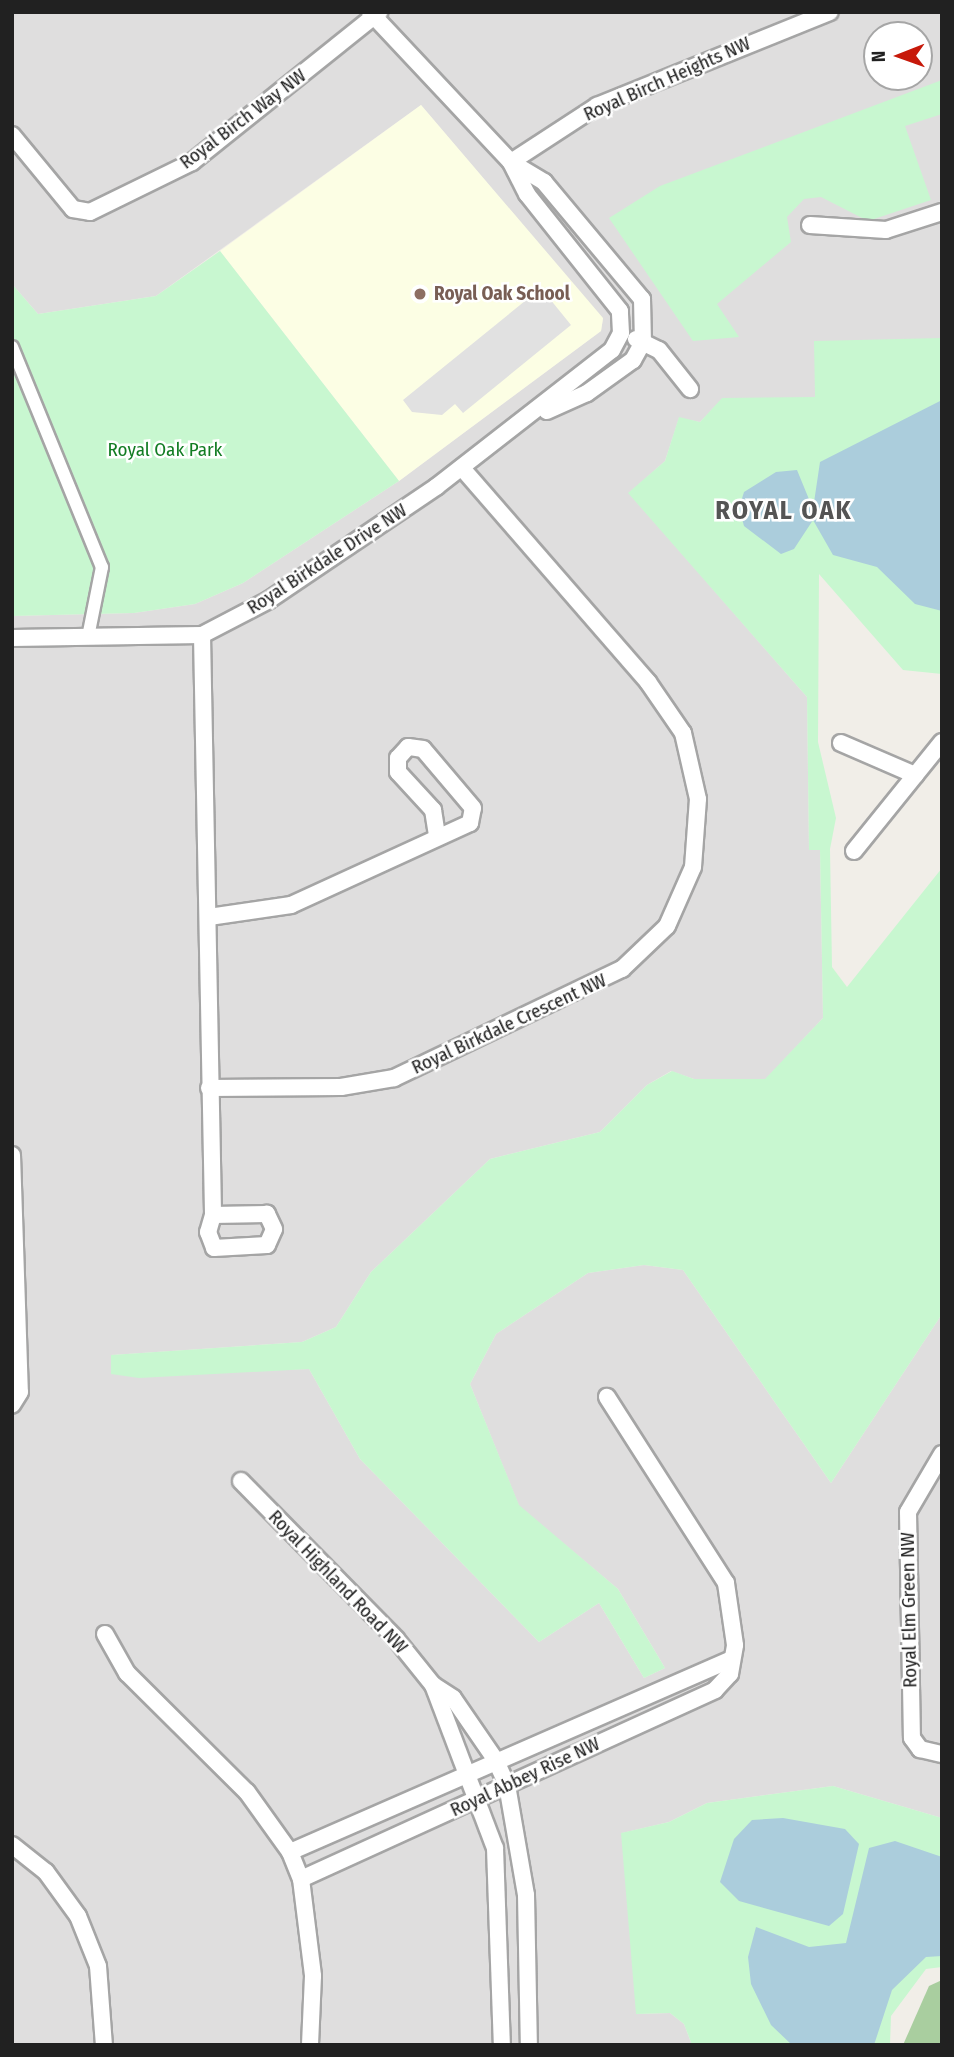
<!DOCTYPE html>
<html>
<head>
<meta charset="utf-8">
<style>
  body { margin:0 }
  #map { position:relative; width:954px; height:2057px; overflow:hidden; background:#f1eee8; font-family:"Fira Sans Condensed",sans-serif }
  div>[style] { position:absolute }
  .residential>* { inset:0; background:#dfdede }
  .education>* { inset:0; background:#fcfee4 }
  .forest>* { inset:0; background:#a9ce9f }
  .park>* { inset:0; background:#c8f7d0 }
  .parking>* { inset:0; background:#e1e1e1 }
  .water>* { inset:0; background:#abcddc }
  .roads { filter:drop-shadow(2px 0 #a5a5a5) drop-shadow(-2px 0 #a5a5a5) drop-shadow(0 2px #a5a5a5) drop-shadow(0 -2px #a5a5a5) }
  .pedestrian>* { height:12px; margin:-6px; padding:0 6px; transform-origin:6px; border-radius:6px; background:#fff }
  .minor>* { height:16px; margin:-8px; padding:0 8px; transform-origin:8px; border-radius:8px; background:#fff }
  .dots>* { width:19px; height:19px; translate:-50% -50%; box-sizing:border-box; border:4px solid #fff; border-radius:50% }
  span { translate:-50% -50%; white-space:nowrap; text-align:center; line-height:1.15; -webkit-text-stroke:5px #fff; paint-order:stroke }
  .street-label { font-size:19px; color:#212121 }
  .education-label { font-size:19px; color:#785e54; font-weight:700 }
  .left { translate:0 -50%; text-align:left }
  .park-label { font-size:19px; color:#127c23 }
  .district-label { font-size:26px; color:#545454; font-weight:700; letter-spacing:2px }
  .frame { position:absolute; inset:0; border:14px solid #212121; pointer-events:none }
  .north { position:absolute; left:863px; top:21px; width:70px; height:70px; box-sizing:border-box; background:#fff; border:2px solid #a6a6a6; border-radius:50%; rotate:269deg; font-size:19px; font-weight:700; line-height:28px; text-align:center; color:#212121 }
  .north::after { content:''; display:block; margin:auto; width:24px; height:32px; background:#c7190a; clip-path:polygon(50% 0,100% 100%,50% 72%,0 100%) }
</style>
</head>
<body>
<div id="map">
  <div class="residential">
    <div style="clip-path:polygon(evenodd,12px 12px,942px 12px,942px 338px,816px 398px,723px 398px,700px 422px,679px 418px,665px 461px,629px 493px,807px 697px,809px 849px,820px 850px,823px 1018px,765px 1080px,694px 1079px,671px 1071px,647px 1085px,600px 1132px,490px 1159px,371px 1272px,336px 1327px,302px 1342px,112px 1355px,234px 1371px,309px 1369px,360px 1459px,539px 1642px,599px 1603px,644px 1678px,665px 1668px,618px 1589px,519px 1506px,470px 1384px,496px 1334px,588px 1273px,644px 1265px,683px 1270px,831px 1483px,942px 1314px,942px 1818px,833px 1786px,707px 1803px,669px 1822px,622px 1833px,637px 2014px,670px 2013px,684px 2024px,692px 2045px,12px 2045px,12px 616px,134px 613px,195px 604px,243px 583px,399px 481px,601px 331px,603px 319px,421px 105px,156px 296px,38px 314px,12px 284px,12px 12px,877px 35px,919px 35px,919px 77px,877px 77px,877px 35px)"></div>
  </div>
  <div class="education">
    <div style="clip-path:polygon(421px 105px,603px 318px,601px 331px,399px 481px,220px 251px)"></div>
  </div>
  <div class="forest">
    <div style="clip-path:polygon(942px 1980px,942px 2045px,903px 2045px,929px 1986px)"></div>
  </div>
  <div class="park">
    <div style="clip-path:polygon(942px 80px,942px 114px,905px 126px,931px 200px,868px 221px,821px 197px,804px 199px,787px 217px,791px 242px,717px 304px,739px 337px,693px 341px,609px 218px,660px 186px)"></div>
    <div style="clip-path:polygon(220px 251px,399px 481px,243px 583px,195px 604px,134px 613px,12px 616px,12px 284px,38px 314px,156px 296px)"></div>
    <div style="clip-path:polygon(942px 338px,942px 674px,903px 670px,819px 574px,818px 742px,836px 818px,830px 849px,832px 967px,847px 987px,942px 868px,942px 1314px,831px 1483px,683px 1270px,644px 1265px,588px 1273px,496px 1334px,470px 1384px,519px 1505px,618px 1589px,665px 1668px,644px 1678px,599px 1603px,539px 1642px,360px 1459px,309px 1369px,139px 1378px,111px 1374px,111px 1355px,302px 1342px,336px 1327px,371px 1272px,490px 1159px,600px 1132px,647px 1085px,672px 1071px,694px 1079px,765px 1079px,823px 1018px,820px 850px,809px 850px,807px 697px,628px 493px,665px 461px,679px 417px,700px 422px,722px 398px,815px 397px,814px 341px)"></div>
    <div style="clip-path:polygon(833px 1786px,942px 1818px,942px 1967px,926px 1969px,891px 2016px,890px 2045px,692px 2045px,684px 2024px,670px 2013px,636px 2014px,621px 1833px,669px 1822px,707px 1803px)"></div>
  </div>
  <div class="parking">
    <div style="clip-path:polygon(541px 288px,571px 325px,463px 413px,455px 404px,442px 415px,412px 412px,403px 400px)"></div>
  </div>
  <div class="water">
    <div style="clip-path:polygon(942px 400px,942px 611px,915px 604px,877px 567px,833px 555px,813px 520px,794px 549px,781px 554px,744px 526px,739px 508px,744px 492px,776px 472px,797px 470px,813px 509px,820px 462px)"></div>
    <div style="clip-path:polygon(783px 1818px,845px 1829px,859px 1844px,843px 1914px,829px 1926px,739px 1901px,720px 1882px,734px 1839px,752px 1820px)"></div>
    <div style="clip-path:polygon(895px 1841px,942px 1857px,942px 1956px,926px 1957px,892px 1990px,874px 2045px,792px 2045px,771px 2025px,751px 1984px,748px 1957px,756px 1927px,809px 1947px,846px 1943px,869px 1848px)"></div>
  </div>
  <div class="roads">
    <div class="pedestrian">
      <div style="left:12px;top:347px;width:238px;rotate:67.8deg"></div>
      <div style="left:102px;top:567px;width:71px;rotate:101.3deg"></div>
    </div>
    <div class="minor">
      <div style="left:370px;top:12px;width:206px;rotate:46.8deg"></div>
      <div style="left:511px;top:162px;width:39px;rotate:31deg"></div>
      <div style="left:544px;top:182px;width:153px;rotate:50.1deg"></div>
      <div style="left:642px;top:299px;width:43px;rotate:88.7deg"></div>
      <div style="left:643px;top:342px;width:21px;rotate:119deg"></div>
      <div style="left:633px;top:360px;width:57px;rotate:144.3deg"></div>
      <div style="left:587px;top:393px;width:44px;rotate:155.8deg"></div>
      <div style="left:12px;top:135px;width:96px;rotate:50.5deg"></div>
      <div style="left:73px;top:209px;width:17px;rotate:10deg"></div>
      <div style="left:90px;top:212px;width:114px;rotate:-26.1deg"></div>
      <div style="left:192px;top:162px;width:240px;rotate:-38.7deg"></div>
      <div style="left:511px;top:162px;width:103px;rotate:-33.1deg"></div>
      <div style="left:597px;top:106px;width:251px;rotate:-22deg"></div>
      <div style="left:810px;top:225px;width:76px;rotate:3.8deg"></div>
      <div style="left:886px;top:230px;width:59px;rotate:-17.8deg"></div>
      <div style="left:636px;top:339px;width:25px;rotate:26deg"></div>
      <div style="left:659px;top:350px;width:50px;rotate:51.5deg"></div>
      <div style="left:202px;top:635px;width:580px;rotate:88.91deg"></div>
      <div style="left:213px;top:1215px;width:18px;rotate:106deg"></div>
      <div style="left:208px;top:1232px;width:17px;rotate:69deg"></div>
      <div style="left:214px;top:1248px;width:53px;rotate:-3.2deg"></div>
      <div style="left:267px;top:1245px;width:17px;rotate:-66deg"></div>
      <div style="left:274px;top:1229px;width:17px;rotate:-115deg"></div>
      <div style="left:267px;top:1214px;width:54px;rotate:178.9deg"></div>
      <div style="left:12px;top:638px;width:190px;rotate:-0.9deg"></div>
      <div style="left:202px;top:635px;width:76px;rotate:-27.6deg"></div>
      <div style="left:269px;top:600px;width:202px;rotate:-34.1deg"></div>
      <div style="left:436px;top:487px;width:223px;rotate:-37.9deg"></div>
      <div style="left:612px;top:350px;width:19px;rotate:-62deg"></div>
      <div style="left:621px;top:333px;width:22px;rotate:-93deg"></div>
      <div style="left:620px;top:311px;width:149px;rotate:-128.5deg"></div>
      <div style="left:527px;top:194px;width:36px;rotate:-117deg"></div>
      <div style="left:841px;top:743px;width:81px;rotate:23.4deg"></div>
      <div style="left:854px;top:851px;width:140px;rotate:-51.1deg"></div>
      <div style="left:209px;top:917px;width:83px;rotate:-8.3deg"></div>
      <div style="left:291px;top:905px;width:197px;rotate:-24.6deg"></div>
      <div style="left:470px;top:823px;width:15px;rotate:-79deg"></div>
      <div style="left:473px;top:808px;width:77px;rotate:-130.3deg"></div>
      <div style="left:423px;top:749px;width:15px;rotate:-172deg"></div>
      <div style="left:408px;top:747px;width:15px;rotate:132deg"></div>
      <div style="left:398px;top:758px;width:14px;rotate:90deg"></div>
      <div style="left:398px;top:772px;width:52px;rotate:47.4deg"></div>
      <div style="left:433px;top:810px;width:26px;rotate:81deg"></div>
      <div style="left:209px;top:1088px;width:132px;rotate:-0.4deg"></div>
      <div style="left:341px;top:1087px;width:54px;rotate:-9.6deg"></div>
      <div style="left:394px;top:1078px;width:253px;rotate:-25.6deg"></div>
      <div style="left:622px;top:969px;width:62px;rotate:-43.7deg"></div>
      <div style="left:667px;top:926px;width:64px;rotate:-66.2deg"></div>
      <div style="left:693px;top:867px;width:68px;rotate:-85.8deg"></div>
      <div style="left:698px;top:799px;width:68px;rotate:-102.8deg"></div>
      <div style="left:683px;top:733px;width:62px;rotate:-124.5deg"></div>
      <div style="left:648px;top:682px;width:284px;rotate:-131deg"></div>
      <div style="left:12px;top:1155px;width:237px;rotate:88.1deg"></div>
      <div style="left:20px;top:1392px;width:15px;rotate:122deg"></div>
      <div style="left:942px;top:1454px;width:67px;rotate:120.4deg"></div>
      <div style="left:908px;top:1512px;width:226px;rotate:89deg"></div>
      <div style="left:912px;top:1738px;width:14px;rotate:54deg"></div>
      <div style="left:920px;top:1749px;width:23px;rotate:13deg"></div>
      <div style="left:241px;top:1481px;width:221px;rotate:45.5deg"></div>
      <div style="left:396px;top:1639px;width:59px;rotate:51.2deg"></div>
      <div style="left:433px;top:1685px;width:24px;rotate:33deg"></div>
      <div style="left:453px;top:1698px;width:74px;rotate:55.5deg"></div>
      <div style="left:495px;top:1759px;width:29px;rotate:65deg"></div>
      <div style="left:507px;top:1785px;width:112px;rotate:80.2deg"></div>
      <div style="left:526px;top:1895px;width:150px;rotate:88.9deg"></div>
      <div style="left:105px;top:1634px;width:45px;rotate:60.6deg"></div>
      <div style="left:127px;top:1673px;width:169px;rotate:44.8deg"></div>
      <div style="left:247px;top:1792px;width:74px;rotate:54.4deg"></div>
      <div style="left:290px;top:1852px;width:29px;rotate:68deg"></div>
      <div style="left:301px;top:1879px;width:98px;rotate:82.9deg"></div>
      <div style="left:313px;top:1976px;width:69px;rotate:92.5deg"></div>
      <div style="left:433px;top:1685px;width:174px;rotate:69.2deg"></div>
      <div style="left:495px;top:1848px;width:197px;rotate:88deg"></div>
      <div style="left:12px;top:1845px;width:43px;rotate:38.5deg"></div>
      <div style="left:46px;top:1872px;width:54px;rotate:54deg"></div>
      <div style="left:78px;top:1916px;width:54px;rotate:68.2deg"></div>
      <div style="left:98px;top:1966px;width:79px;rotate:85.7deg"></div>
      <div style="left:290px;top:1852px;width:480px;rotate:-23.6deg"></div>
      <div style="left:301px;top:1879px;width:455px;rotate:-24.5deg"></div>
      <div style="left:715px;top:1690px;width:22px;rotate:-47deg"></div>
      <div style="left:730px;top:1674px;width:29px;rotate:-80deg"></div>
      <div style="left:735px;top:1645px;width:63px;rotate:-98.3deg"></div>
      <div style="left:726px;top:1583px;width:221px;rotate:-122.6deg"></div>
    </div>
  </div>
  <div class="dots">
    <div style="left:420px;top:294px;background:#8d6e63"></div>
  </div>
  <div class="street-label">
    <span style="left:667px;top:79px;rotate:-24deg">Royal Birch Heights NW</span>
    <span style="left:243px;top:119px;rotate:-37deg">Royal Birch Way NW</span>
    <span style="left:327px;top:559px;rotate:-33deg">Royal Birkdale Drive NW</span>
    <span style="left:509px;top:1024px;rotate:-25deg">Royal Birkdale Crescent NW</span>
    <span style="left:338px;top:1582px;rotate:46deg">Royal Highland Road NW</span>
    <span style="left:909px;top:1610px;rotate:-91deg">Royal Elm Green NW</span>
    <span style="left:525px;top:1777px;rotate:-25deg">Royal Abbey Rise NW</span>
  </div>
  <div class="education-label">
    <span class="left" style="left:434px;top:294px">Royal Oak School</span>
  </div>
  <div class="park-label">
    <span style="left:165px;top:450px">Royal Oak Park</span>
  </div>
  <div class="district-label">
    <span style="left:784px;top:511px">ROYAL OAK</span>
  </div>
  <div class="frame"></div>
  <div class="north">N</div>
</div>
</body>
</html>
